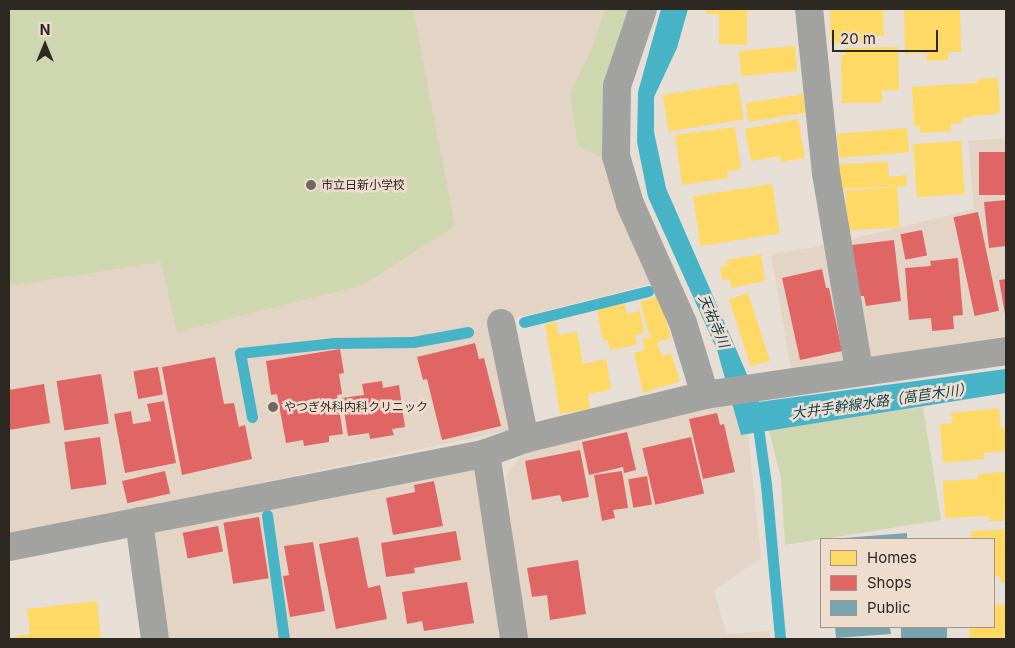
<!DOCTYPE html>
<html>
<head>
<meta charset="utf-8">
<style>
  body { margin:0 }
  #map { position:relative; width:1015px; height:648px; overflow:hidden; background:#e7ded6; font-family:Inter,"Noto Sans JP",sans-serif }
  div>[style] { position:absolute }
  .built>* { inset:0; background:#e4d4c6; transform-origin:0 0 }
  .green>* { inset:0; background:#cfd7b1 }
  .water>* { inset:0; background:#47b3c7 }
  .homes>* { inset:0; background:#ffd966; transform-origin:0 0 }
  .shops>* { inset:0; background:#e06666; transform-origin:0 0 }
  .public>* { inset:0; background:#76a5af; transform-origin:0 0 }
  .stream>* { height:11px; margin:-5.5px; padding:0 5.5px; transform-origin:5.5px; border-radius:5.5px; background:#47b3c7 }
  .minor>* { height:28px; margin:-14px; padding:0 14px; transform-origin:14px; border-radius:14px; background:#a2a2a1 }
  .dots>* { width:14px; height:14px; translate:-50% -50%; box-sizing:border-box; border:2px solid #eeddcf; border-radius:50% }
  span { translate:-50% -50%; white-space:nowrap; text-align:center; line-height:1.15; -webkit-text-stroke:5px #eeddcf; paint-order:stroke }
  .poi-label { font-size:12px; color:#2e2823 }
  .left { translate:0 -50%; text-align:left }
  .water-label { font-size:14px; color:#0c4451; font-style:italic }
  .frame { position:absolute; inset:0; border:10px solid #2e2823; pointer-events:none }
  .legend { position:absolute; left:820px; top:538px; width:175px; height:90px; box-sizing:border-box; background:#eeddcf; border:1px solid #a1958a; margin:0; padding:6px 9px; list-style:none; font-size:15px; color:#2e2823 }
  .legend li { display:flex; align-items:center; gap:10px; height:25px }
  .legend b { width:25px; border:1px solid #a1958a }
  .north { position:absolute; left:20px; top:20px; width:50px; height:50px; -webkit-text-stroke:4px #eeddcf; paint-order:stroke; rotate:0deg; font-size:14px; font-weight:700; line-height:20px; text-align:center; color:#2e2823 }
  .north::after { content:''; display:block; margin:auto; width:18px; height:22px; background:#2e2823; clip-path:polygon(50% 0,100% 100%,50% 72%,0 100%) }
  .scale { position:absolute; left:832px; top:30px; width:106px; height:22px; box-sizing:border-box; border:2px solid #2e2823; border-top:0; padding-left:6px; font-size:15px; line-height:18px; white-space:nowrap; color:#2e2823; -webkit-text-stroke:4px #eeddcf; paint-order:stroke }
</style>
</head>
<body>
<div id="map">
  <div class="built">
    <div style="clip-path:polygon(9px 9px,629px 9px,606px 83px,654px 283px,512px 319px,510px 430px,9px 536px)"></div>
    <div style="clip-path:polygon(1006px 138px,1006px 336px,863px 359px,843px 241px,974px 209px,968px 141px)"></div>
    <div style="left:830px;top:244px;width:118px;height:60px;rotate:80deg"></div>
    <div style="clip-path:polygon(732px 401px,741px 435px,748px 434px,761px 558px,714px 590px,726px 634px,770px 631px,771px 639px,524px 639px,506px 475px,527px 447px)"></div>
    <div style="clip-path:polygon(480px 468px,502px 639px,165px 639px,152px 531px)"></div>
  </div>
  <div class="green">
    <div style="clip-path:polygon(9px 9px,413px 9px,455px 226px,363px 285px,177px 332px,161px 262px,9px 286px)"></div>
    <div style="clip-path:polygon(605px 9px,629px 9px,608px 161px,578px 146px,570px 93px,592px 48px)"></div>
    <div style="clip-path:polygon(923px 407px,941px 520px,785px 545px,781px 478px,769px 430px)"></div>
  </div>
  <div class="water">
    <div style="clip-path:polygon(661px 9px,688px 9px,677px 48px,654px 97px,654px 132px,666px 188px,759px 402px,1006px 369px,1006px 393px,741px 435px,717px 350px,648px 197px,637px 142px,638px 92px)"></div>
  </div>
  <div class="homes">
    <div style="clip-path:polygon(707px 9px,747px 9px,747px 45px,719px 44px,719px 14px,707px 14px)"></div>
    <div style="clip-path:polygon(830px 9px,883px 9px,884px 36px,873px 36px,874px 41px,831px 43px)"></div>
    <div style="clip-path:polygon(904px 9px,960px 9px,961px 52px,948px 52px,948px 60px,927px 61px,927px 53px,905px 54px)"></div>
    <div style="left:795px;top:46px;width:25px;height:56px;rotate:85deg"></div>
    <div style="clip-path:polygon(898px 47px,899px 90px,882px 90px,882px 103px,842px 103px,841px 55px,845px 55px,845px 48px)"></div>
    <div style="clip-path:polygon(998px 78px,1000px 113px,962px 118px,962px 123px,951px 124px,951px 131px,920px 133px,920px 126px,914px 126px,912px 87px,978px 83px,977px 79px)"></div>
    <div style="left:738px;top:83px;width:37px;height:76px;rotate:81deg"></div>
    <div style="left:803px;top:94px;width:19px;height:58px;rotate:81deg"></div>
    <div style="clip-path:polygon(798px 119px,805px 158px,781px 162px,780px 156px,751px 161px,745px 129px)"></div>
    <div style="clip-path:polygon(735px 127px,741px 169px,727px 171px,728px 178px,682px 185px,675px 135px)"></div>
    <div style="left:907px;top:128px;width:24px;height:70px;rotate:85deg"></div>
    <div style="left:961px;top:141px;width:53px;height:48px;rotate:86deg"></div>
    <div style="clip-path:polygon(888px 162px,889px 177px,906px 175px,907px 186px,838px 189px,837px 164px)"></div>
    <div style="left:772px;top:184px;width:50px;height:80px;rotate:81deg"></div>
    <div style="left:897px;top:187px;width:40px;height:52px;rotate:86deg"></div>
    <div style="clip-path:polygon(761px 254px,765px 281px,731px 288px,730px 279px,722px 280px,720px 267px,727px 266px,726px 260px)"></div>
    <div style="left:748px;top:293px;width:71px;height:20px;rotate:72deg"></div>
    <div style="clip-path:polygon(659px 296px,671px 338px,657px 342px,662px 356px,671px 353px,680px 381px,643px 393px,634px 353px,645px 350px,642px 339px,650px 337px,640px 302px)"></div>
    <div style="clip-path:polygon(625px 304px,627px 314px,640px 311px,644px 333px,635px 335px,637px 345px,610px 350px,608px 340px,603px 341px,597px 310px)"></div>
    <div style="clip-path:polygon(556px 322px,558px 335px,577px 332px,583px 364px,606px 359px,611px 390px,588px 394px,590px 409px,560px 414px,545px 324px)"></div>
    <div style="clip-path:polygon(999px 408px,1001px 428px,1006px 428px,1006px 451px,984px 453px,984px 459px,943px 463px,940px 424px,952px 423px,951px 413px)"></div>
    <div style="clip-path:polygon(1006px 472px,1004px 521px,989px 521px,989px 516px,945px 518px,943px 481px,978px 479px,978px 474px)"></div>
    <div style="clip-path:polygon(1006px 529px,1006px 582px,1001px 583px,1000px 576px,994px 577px,994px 539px,972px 539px,971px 531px)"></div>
    <div style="clip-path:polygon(97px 601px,101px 639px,16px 639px,15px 636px,30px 634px,27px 609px)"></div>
    <div style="clip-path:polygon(1006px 604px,1006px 639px,970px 639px,969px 627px,994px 627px,994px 605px)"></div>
  </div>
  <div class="shops">
    <div style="left:1006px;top:152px;width:43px;height:27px;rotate:90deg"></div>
    <div style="clip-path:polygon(1006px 200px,1006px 246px,989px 248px,984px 202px)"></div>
    <div style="left:978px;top:212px;width:101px;height:25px;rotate:78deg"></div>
    <div style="left:922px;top:230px;width:26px;height:22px;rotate:79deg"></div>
    <div style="clip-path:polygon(894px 240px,901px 301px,866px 306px,864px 296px,858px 296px,852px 245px)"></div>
    <div style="clip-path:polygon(958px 258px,963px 315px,953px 316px,954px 329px,932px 331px,931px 318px,909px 320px,905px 268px,931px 266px,930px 261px)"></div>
    <div style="clip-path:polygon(822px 269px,826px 288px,829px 288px,842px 351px,800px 360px,782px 278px)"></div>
    <div style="clip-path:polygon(1006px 279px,1006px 314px,1005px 314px,999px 280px)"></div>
    <div style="clip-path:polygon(475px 343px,479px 359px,484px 358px,501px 426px,442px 440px,427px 379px,423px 380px,417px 357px)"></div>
    <div style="clip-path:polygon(340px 349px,344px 373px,339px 374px,342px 394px,337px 395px,343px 434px,329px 436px,329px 442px,304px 446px,303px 440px,286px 443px,277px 394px,271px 395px,266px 361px)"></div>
    <div style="clip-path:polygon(215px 357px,224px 404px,234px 403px,239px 427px,245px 425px,252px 459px,182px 475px,162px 367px)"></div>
    <div style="left:158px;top:367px;width:28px;height:25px;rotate:80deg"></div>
    <div style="left:101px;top:374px;width:50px;height:45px;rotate:81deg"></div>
    <div style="clip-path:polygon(382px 381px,383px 388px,399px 385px,405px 427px,392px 429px,394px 435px,370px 439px,369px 433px,348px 436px,342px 398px,364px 395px,362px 384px)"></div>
    <div style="clip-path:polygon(44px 384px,50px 423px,9px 430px,9px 390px)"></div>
    <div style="clip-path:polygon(164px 401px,176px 463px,125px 473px,114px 414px,131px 411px,133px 424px,151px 421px,147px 404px)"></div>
    <div style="clip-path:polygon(717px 413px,720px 425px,724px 424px,735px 472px,703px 479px,689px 419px)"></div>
    <div style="clip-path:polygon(627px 432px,636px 470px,624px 473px,623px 467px,589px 475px,582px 442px)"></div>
    <div style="left:100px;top:437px;width:48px;height:36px;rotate:82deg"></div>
    <div style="left:691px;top:437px;width:58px;height:50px;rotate:77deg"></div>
    <div style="clip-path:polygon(580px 450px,589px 497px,562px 502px,560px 495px,532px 500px,525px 461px)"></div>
    <div style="left:165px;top:471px;width:23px;height:44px;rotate:77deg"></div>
    <div style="clip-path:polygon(622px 471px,628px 508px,613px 510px,615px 518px,602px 521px,594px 475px)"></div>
    <div style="left:647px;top:476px;width:29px;height:19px;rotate:80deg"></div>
    <div style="clip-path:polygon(434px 481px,443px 526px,393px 535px,386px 498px,415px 492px,414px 485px)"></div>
    <div style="left:259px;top:517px;width:62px;height:36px;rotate:81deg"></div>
    <div style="left:218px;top:526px;width:26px;height:36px;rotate:79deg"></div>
    <div style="clip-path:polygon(456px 531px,461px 560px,414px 568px,415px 573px,386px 577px,381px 543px)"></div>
    <div style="clip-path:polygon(358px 537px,368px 588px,380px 585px,387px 619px,336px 629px,319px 544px)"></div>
    <div style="clip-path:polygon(313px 542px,325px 611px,290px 617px,283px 576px,289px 575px,284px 546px)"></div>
    <div style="clip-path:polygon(578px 560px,586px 614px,550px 620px,547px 595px,532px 597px,527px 568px)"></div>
    <div style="clip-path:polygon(467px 582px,474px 623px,424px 631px,422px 621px,407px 624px,402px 592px)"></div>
  </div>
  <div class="public">
    <div style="clip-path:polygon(907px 533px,907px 539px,844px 539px,844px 538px)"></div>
    <div style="clip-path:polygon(835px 627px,890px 627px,891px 634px,836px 638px)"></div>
    <div style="left:901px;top:627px;width:46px;height:12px"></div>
  </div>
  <div class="stream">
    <div style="left:524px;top:322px;width:128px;rotate:-14deg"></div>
    <div style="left:252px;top:417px;width:65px;rotate:-100.6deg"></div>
    <div style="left:240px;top:353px;width:95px;rotate:-6.1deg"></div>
    <div style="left:334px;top:343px;width:79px;rotate:-0.7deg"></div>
    <div style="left:413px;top:342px;width:56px;rotate:-10.3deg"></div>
    <div style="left:757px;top:420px;width:65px;rotate:82deg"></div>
    <div style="left:766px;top:484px;width:156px;rotate:84.8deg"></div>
    <div style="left:267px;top:515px;width:125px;rotate:82.2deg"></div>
  </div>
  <div class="minor">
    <div style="left:643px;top:9px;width:81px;rotate:108.7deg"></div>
    <div style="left:617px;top:86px;width:70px;rotate:90.8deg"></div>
    <div style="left:616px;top:156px;width:50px;rotate:73.7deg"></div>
    <div style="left:630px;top:204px;width:130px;rotate:66deg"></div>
    <div style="left:683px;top:323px;width:75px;rotate:73deg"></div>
    <div style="left:809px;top:9px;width:165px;rotate:84.1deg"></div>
    <div style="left:826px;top:173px;width:201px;rotate:80.5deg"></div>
    <div style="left:501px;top:323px;width:118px;rotate:78.3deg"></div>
    <div style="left:486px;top:453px;width:188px;rotate:81.4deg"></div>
    <div style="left:139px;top:521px;width:119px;rotate:82.3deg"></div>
    <div style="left:9px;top:547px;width:486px;rotate:-11.1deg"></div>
    <div style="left:486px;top:453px;width:41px;rotate:-19.7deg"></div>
    <div style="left:525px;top:439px;width:185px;rotate:-13.7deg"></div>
    <div style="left:705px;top:395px;width:304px;rotate:-8.3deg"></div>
  </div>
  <div class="dots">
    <div style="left:311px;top:185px;background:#6f6862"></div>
    <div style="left:273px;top:407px;background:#6f6862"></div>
  </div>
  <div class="poi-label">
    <span class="left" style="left:321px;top:185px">市立日新小学校</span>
    <span class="left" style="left:284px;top:407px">やつぎ外科内科クリニック</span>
  </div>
  <div class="water-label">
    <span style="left:714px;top:321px;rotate:67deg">天祐寺川</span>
    <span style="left:882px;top:401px;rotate:-8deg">大井手幹線水路（萵苣木川）</span>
  </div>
  <div class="frame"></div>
  <ul class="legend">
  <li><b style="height:14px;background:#ffd966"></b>Homes</li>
  <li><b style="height:14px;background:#e06666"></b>Shops</li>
  <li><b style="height:14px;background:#76a5af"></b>Public</li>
  </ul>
  <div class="north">N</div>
  <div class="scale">20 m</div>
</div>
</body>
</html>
